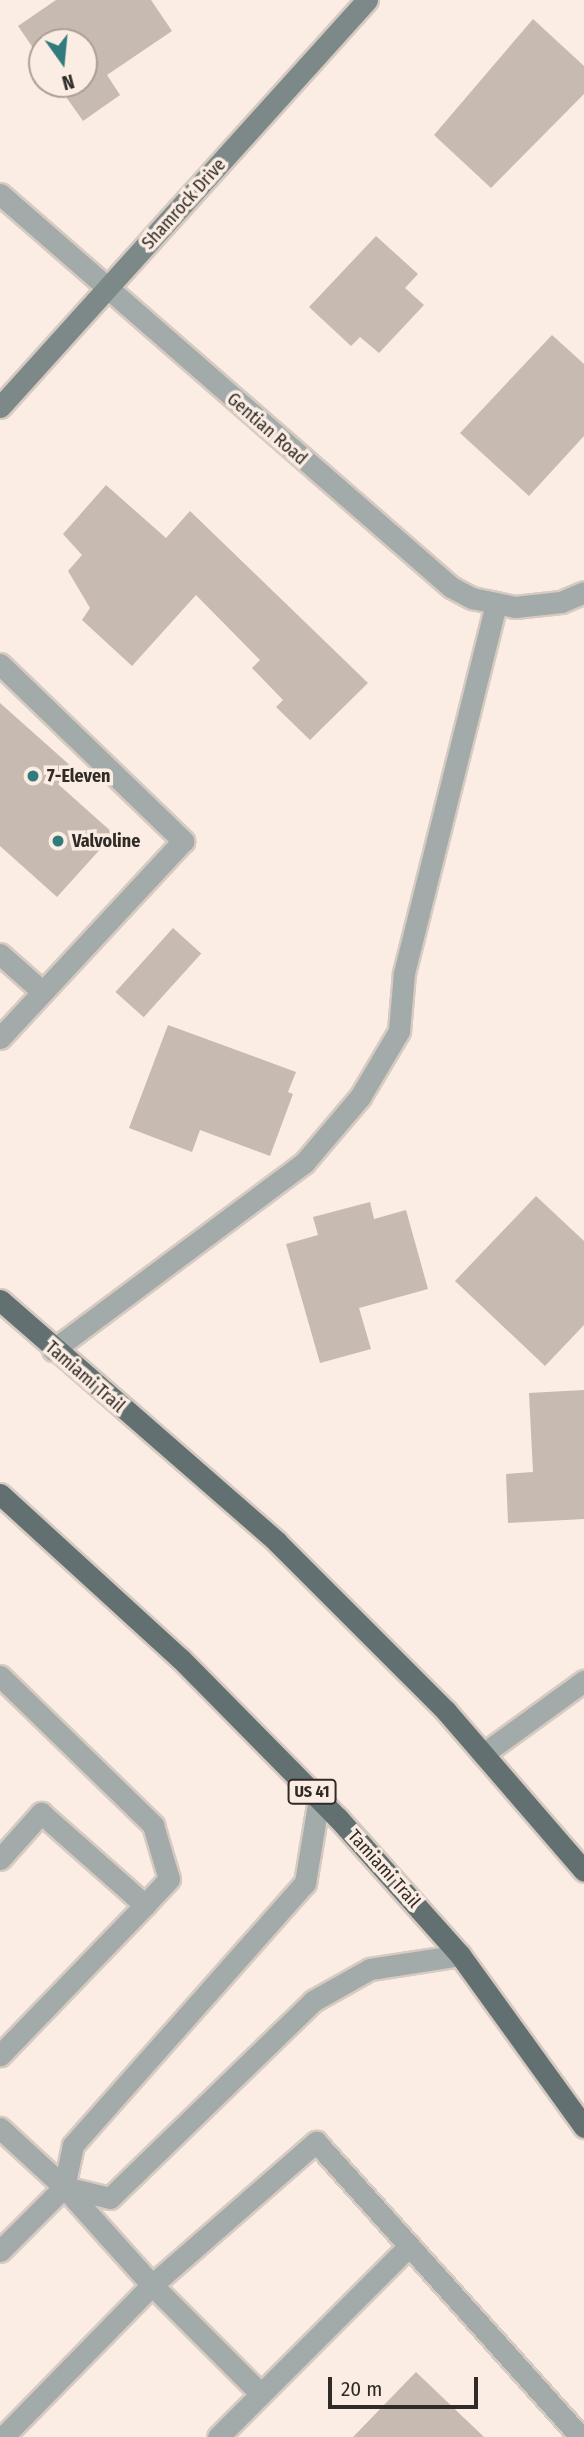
<!DOCTYPE html>
<html>
<head>
<meta charset="utf-8">
<style>
  body { margin:0 }
  #map { position:relative; width:584px; height:2437px; overflow:hidden; background:#fbede3; font-family:"Fira Sans Condensed",sans-serif }
  div>[style] { position:absolute }
  .building>* { inset:0; background:#c7bab0; transform-origin:0 0 }
  .roads { filter:drop-shadow(2px 0 #d6cac1) drop-shadow(-2px 0 #d6cac1) drop-shadow(0 2px #d6cac1) drop-shadow(0 -2px #d6cac1) }
  .lane>* { height:21px; margin:-10.5px; padding:0 10.5px; transform-origin:10.5px; border-radius:10.5px; background:#a2aaaa }
  .street>* { height:21px; margin:-10.5px; padding:0 10.5px; transform-origin:10.5px; border-radius:10.5px; background:#a2aaaa }
  .secondary>* { height:21px; margin:-10.5px; padding:0 10.5px; transform-origin:10.5px; border-radius:10.5px; background:#7d8889 }
  .primary>* { height:21px; margin:-10.5px; padding:0 10.5px; transform-origin:10.5px; border-radius:10.5px; background:#627071 }
  .dots>* { width:19px; height:19px; translate:-50% -50%; box-sizing:border-box; border:4px solid #fbede3; border-radius:50% }
  span { translate:-50% -50%; white-space:nowrap; text-align:center; line-height:1.15; -webkit-text-stroke:7px #fbede3; paint-order:stroke }
  .shield-label span { padding:2px 5px; background:#fbede3; border:2px solid; border-radius:5px; -webkit-text-stroke-width:0 }
  .shield-label { font-size:16px; color:#302b27; font-weight:700 }
  .street-label { font-size:18px; color:#302b27 }
  .poi-label { font-size:18px; color:#302b27; font-weight:700 }
  .left { translate:0 -50%; text-align:left }
  .north { position:absolute; left:28px; top:28px; width:70px; height:70px; box-sizing:border-box; background:#fbede3; border:2px solid #aa9f98; border-radius:50%; rotate:165deg; font-size:19px; font-weight:700; line-height:28px; text-align:center; color:#302b27 }
  .north::after { content:''; display:block; margin:auto; width:24px; height:32px; background:#327b7d; clip-path:polygon(50% 0,100% 100%,50% 72%,0 100%) }
  .scale { position:absolute; left:328px; top:2377px; width:150px; height:32px; box-sizing:border-box; border:4px solid #302b27; border-top:0; padding-left:9px; font-size:21px; line-height:24px; white-space:nowrap; color:#302b27; -webkit-text-stroke:5px #fbede3; paint-order:stroke }
</style>
</head>
<body>
<div id="map">
  <div class="building">
    <div style="clip-path:polygon(56px 0,151px 0,172px 31px,107px 75px,120px 95px,83px 121px,57px 84px,84px 84px,84px 42px,42px 42px,42px 61px,18px 26px)"></div>
    <div style="clip-path:polygon(533px 19px,584px 66px,584px 94px,491px 188px,434px 135px)"></div>
    <div style="clip-path:polygon(376px 236px,418px 274px,405px 288px,424px 305px,379px 353px,360px 337px,351px 346px,309px 307px)"></div>
    <div style="clip-path:polygon(552px 335px,584px 364px,584px 436px,529px 496px,460px 433px)"></div>
    <div style="clip-path:polygon(106px 485px,166px 538px,190px 511px,368px 683px,310px 740px,276px 707px,283px 700px,252px 668px,260px 660px,196px 595px,132px 666px,82px 620px,90px 608px,68px 571px,82px 555px,63px 534px)"></div>
    <div style="clip-path:polygon(0 703px,73px 768px,58px 784px,114px 834px,57px 897px,0 846px)"></div>
    <div style="left:173px;top:928px;width:38px;height:86px;rotate:42deg"></div>
    <div style="clip-path:polygon(168px 1025px,296px 1072px,288px 1092px,293px 1094px,270px 1156px,200px 1130px,192px 1152px,129px 1128px)"></div>
    <div style="clip-path:polygon(536px 1196px,584px 1241px,584px 1325px,545px 1366px,455px 1281px)"></div>
    <div style="clip-path:polygon(370px 1202px,374px 1219px,406px 1210px,428px 1289px,359px 1308px,371px 1349px,320px 1363px,286px 1244px,318px 1235px,313px 1217px)"></div>
    <div style="clip-path:polygon(584px 1390px,584px 1519px,508px 1523px,506px 1474px,533px 1472px,529px 1393px)"></div>
    <div style="clip-path:polygon(416px 2372px,484px 2437px,353px 2437px)"></div>
  </div>
  <div class="roads">
    <div class="lane">
      <div style="left:0;top:664px;width:255px;rotate:44deg"></div>
      <div style="left:183px;top:841px;width:269px;rotate:132.9deg"></div>
      <div style="left:0;top:954px;width:57px;rotate:41.5deg"></div>
      <div style="left:53px;top:1350px;width:313px;rotate:-36.7deg"></div>
      <div style="left:304px;top:1163px;width:87px;rotate:-49.7deg"></div>
      <div style="left:360px;top:1097px;width:77px;rotate:-59.4deg"></div>
      <div style="left:399px;top:1031px;width:58px;rotate:-85.1deg"></div>
      <div style="left:404px;top:973px;width:381px;rotate:-76deg"></div>
      <div style="left:0;top:1676px;width:214px;rotate:44.2deg"></div>
      <div style="left:153px;top:1825px;width:56px;rotate:73.5deg"></div>
      <div style="left:169px;top:1879px;width:35px;rotate:133deg"></div>
      <div style="left:483px;top:1754px;width:125px;rotate:-35.9deg"></div>
      <div style="left:0;top:1859px;width:62px;rotate:-48.3deg"></div>
      <div style="left:41px;top:1813px;width:139px;rotate:41.5deg"></div>
      <div style="left:145px;top:1905px;width:209px;rotate:134deg"></div>
      <div style="left:0;top:2128px;width:87px;rotate:42.7deg"></div>
      <div style="left:64px;top:2187px;width:132px;rotate:48.1deg"></div>
      <div style="left:152px;top:2285px;width:218px;rotate:-41.1deg"></div>
      <div style="left:316px;top:2142px;width:397px;rotate:48.1deg"></div>
      <div style="left:64px;top:2187px;width:47px;rotate:13.4deg"></div>
      <div style="left:110px;top:2198px;width:283px;rotate:-44.1deg"></div>
      <div style="left:313px;top:2001px;width:65px;rotate:-29.3deg"></div>
      <div style="left:370px;top:1969px;width:91px;rotate:-8.8deg"></div>
      <div style="left:0;top:2251px;width:91px;rotate:-45deg"></div>
      <div style="left:64px;top:2187px;width:43px;rotate:-77.9deg"></div>
      <div style="left:73px;top:2145px;width:350px;rotate:-48.5deg"></div>
      <div style="left:305px;top:1883px;width:86px;rotate:-80.6deg"></div>
      <div style="left:3px;top:2437px;width:213px;rotate:-45.6deg"></div>
      <div style="left:152px;top:2285px;width:154px;rotate:45deg"></div>
      <div style="left:218px;top:2437px;width:270px;rotate:-45deg"></div>
    </div>
    <div class="street">
      <div style="left:0;top:194px;width:598px;rotate:41.07deg"></div>
      <div style="left:451px;top:587px;width:24px;rotate:28deg"></div>
      <div style="left:472px;top:598px;width:44px;rotate:11.8deg"></div>
      <div style="left:515px;top:607px;width:46px;rotate:-6.2deg"></div>
      <div style="left:561px;top:602px;width:25px;rotate:-23deg"></div>
    </div>
    <div class="secondary">
      <div style="left:0;top:407px;width:548px;rotate:-47.96deg"></div>
    </div>
    <div class="primary">
      <div style="left:0;top:1300px;width:368px;rotate:41.1deg"></div>
      <div style="left:277px;top:1542px;width:239px;rotate:45deg"></div>
      <div style="left:446px;top:1711px;width:211px;rotate:49.2deg"></div>
      <div style="left:0;top:1494px;width:245px;rotate:42.4deg"></div>
      <div style="left:181px;top:1659px;width:223px;rotate:45.4deg"></div>
      <div style="left:338px;top:1818px;width:183px;rotate:48.3deg"></div>
      <div style="left:460px;top:1955px;width:212px;rotate:54.2deg"></div>
    </div>
  </div>
  <div class="dots">
    <div style="left:33px;top:776px;background:#327b7d"></div>
    <div style="left:58px;top:841px;background:#327b7d"></div>
  </div>
  <div class="shield-label">
    <span style="left:312px;top:1792px">US 41</span>
  </div>
  <div class="street-label">
    <span style="left:184px;top:204px;rotate:-48deg">Shamrock Drive</span>
    <span style="left:267px;top:429px;rotate:41deg">Gentian Road</span>
    <span style="left:85px;top:1377px;rotate:41deg">Tamiami Trail</span>
    <span style="left:384px;top:1869px;rotate:48deg">Tamiami Trail</span>
  </div>
  <div class="poi-label">
    <span class="left" style="left:47px;top:776px">7-Eleven</span>
    <span class="left" style="left:72px;top:841px">Valvoline</span>
  </div>
  <div class="north">N</div>
  <div class="scale">20 m</div>
</div>
</body>
</html>
